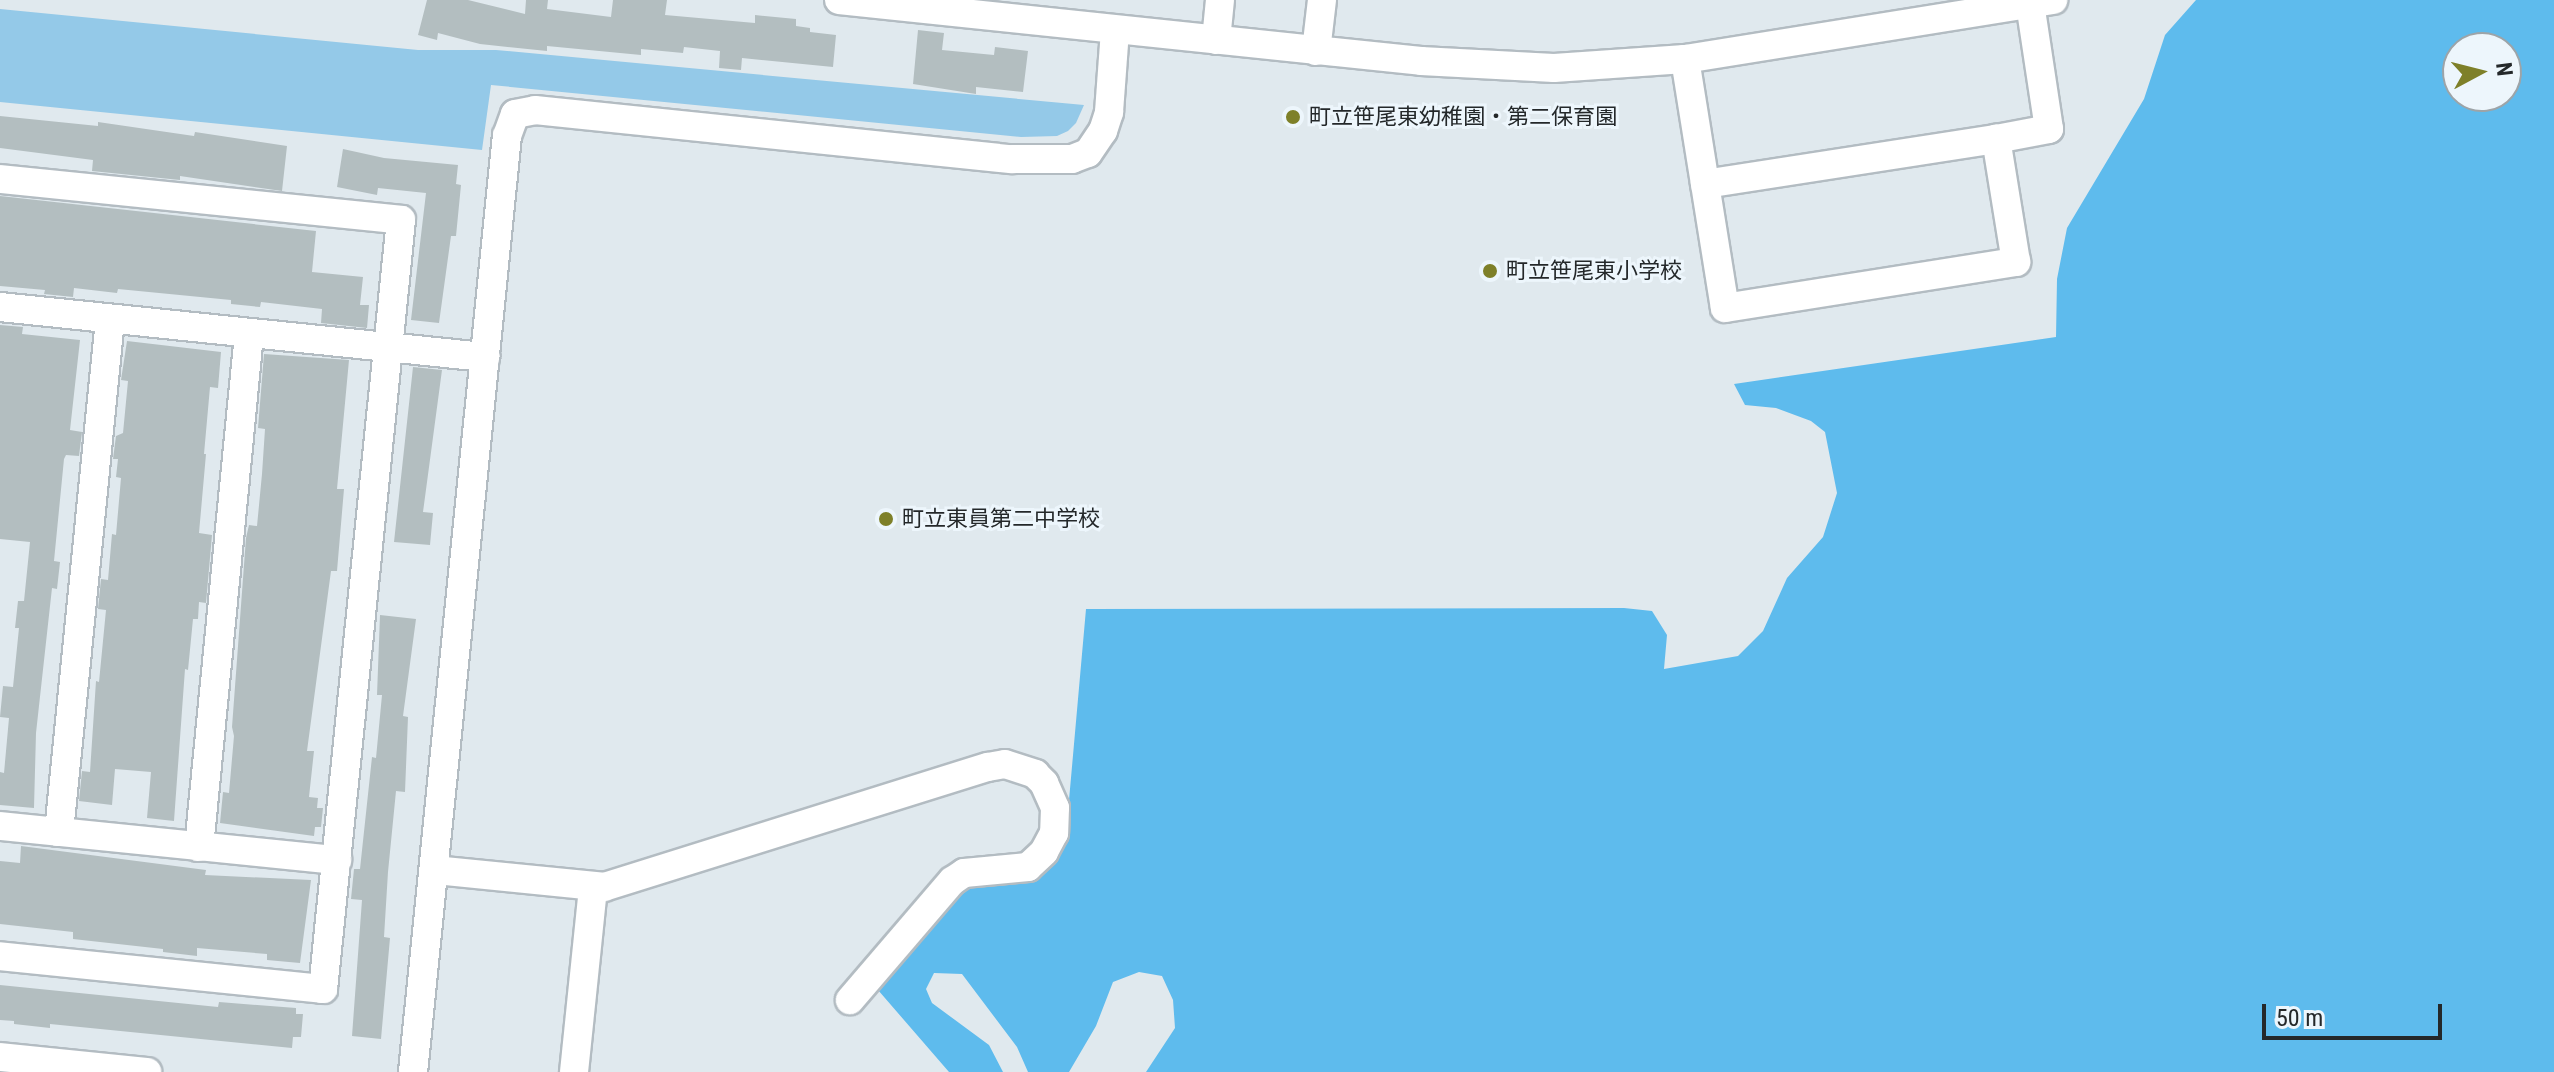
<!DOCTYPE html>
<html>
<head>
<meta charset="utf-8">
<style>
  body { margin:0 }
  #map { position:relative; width:2554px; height:1072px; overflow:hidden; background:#e0e9ee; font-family:"Roboto Condensed","Noto Sans JP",sans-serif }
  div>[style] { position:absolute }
  .green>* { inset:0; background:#94c9e8 }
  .forest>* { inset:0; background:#5ebbed }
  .building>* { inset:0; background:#b3bec0 }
  .roads { filter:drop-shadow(2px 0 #b3bcc2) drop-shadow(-2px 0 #b3bcc2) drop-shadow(0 2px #b3bcc2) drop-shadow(0 -2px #b3bcc2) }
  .minor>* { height:28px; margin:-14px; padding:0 14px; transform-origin:14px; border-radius:14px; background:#fff }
  .dots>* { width:22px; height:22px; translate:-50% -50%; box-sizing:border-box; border:4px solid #edf6fc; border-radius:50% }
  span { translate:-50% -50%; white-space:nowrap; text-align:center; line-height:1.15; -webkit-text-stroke:6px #edf6fc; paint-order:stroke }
  .poi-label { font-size:22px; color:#24282a }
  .left { translate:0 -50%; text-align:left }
  .north { position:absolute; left:2442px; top:32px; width:80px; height:80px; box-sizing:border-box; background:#edf6fc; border:2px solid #9da4a8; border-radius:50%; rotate:83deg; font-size:22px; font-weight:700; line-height:32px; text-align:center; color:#24282a }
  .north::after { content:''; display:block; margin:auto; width:28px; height:36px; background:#7e8029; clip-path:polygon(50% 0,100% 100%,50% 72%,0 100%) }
  .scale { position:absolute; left:2262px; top:1004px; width:180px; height:36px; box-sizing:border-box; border:4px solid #24282a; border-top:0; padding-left:10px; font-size:24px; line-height:28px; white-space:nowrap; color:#24282a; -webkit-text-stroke:6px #edf6fc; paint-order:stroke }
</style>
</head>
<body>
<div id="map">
  <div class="green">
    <div style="clip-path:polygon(0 9px,418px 50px,496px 50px,1084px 105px,1076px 123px,1068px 131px,1057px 136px,1021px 137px,491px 85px,482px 150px,0 102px)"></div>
  </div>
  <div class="forest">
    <div style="clip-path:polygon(evenodd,2196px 0,2554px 0,2554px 1072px,1146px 1072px,1175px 1028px,1173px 1000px,1162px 976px,1139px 972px,1113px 982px,1096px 1026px,1069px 1072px,1028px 1072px,1017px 1047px,962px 974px,934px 973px,926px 989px,932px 1003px,989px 1045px,1003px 1072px,949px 1072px,878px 990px,902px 953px,955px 887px,1066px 834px,1086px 609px,1624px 608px,1652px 611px,1667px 635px,1664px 669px,1738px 656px,1763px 631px,1787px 578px,1823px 537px,1837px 493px,1825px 432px,1811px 421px,1776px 408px,1745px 405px,1734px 384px,2056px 337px,2057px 279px,2067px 228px,2144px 99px,2165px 35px,2196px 0,2458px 48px,2506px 48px,2506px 96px,2458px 96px,2458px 48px)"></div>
  </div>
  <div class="building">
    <div style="clip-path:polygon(427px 0,468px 0,525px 14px,526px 0,548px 0,547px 9px,611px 17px,613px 0,667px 0,665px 15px,755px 23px,755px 15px,796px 19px,796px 26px,810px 28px,810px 32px,836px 35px,833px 67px,742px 58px,741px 70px,719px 68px,720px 51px,684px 47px,683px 53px,641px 49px,641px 55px,547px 46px,547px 51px,480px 44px,438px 33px,437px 40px,418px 35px)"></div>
    <div style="clip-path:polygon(918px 30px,944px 33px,942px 50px,994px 55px,995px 47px,1028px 51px,1023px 92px,976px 87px,976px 94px,913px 84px)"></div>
    <div style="clip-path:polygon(0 116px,98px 126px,98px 122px,194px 136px,195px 132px,287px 146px,282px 191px,180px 176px,180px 180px,92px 171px,93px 160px,0 148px)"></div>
    <div style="clip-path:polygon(343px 149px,384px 158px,458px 165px,456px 184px,461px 185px,456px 236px,451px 236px,439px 323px,411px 320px,426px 193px,378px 188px,377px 195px,337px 187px)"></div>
    <div style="clip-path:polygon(0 196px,316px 231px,312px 272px,363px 277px,360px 305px,369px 305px,367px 328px,321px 323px,322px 309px,261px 302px,260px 307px,231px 304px,231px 300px,118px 289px,117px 293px,74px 288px,73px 297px,44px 294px,45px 290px,0 286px)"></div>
    <div style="clip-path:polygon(0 325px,23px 327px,22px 334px,80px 340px,70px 430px,82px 432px,79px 456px,66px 455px,64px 459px,54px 561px,60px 562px,57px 589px,52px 588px,36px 733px,34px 808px,0 805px,0 772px,4px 773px,9px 718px,0 717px,3px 686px,13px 687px,19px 628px,15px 628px,18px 601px,24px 601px,30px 542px,0 539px)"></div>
    <div style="clip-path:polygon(127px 341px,221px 352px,218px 388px,210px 387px,204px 454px,206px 454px,199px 533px,212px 535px,206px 603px,199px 602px,198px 619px,193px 619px,188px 670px,185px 669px,174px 821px,147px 818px,151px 772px,115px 769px,112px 805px,79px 801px,82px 771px,90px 772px,96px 681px,99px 682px,106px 610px,98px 609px,101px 579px,108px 580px,112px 534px,116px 535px,121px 478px,116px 477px,118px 459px,113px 459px,116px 436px,123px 433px,128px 381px,121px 380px)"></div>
    <div style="clip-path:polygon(264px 354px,349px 360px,337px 489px,344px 489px,337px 571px,331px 571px,307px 751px,314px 751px,309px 797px,318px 798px,317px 808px,323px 808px,321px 827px,315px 827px,314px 836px,220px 823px,223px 792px,229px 793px,234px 736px,232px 727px,246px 538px,249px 525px,257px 526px,262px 474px,265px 429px,258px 428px)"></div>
    <div style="clip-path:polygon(413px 367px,442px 370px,423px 512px,433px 513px,430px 545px,394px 542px)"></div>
    <div style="clip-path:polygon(380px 615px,416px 619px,403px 716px,408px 717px,405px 792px,396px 791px,388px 872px,384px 937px,390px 938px,381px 1039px,352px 1036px,362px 900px,351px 899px,354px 869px,360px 869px,372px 757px,376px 758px,382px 695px,377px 695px)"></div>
    <div style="clip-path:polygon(21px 846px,206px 870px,205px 875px,311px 880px,300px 963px,267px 960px,267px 954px,197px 948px,197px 956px,163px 952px,163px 949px,73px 939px,73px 932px,0 924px,0 861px,20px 863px)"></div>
    <div style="clip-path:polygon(0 985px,218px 1007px,219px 1002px,296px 1008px,296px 1014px,303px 1014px,301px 1037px,293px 1037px,292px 1048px,50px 1024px,50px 1028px,14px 1024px,14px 1021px,0 1020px)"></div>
  </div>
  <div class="roads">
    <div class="minor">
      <div style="left:839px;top:0;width:585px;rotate:5.98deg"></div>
      <div style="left:1421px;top:61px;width:133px;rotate:3deg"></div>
      <div style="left:1554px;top:68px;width:131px;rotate:-3.9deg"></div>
      <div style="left:1685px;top:59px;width:373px;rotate:-9.1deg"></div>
      <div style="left:1216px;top:40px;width:40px;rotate:-84.3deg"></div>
      <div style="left:1316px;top:51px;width:51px;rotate:-83.3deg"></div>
      <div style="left:1685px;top:59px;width:252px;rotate:80.9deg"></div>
      <div style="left:1725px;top:308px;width:295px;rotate:-9deg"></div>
      <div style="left:2016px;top:262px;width:125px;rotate:-99.2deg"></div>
      <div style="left:1996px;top:139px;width:54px;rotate:-10.7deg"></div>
      <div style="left:2049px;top:129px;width:126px;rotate:-98.6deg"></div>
      <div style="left:0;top:179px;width:403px;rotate:5.8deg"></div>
      <div style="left:401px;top:220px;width:773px;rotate:95.79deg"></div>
      <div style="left:323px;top:989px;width:325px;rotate:-174.2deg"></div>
      <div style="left:1705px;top:184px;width:294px;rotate:-8.8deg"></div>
      <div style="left:0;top:307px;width:488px;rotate:5.9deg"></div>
      <div style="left:0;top:826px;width:339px;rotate:5.8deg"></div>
      <div style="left:59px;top:832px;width:516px;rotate:-84.32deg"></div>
      <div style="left:199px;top:847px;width:515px;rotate:-84.43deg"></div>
      <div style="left:435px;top:870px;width:170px;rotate:5.7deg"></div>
      <div style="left:604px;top:887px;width:402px;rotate:-17.4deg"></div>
      <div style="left:988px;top:767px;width:17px;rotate:-10deg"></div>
      <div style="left:1005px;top:764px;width:32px;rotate:18deg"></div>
      <div style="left:1035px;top:774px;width:13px;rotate:45deg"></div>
      <div style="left:1044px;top:783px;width:27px;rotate:66deg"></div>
      <div style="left:1055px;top:808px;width:25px;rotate:92deg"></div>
      <div style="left:1054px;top:833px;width:21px;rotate:118deg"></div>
      <div style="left:1044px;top:852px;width:22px;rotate:137deg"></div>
      <div style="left:1028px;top:867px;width:64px;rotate:174.6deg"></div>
      <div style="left:964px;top:873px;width:14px;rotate:146deg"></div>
      <div style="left:952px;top:881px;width:157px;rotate:130.6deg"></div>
      <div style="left:0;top:1057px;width:148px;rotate:5.8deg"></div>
      <div style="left:413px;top:1072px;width:941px;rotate:-84.27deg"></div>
      <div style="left:507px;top:136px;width:23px;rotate:-70deg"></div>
      <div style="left:515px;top:114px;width:20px;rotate:-11deg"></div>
      <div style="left:535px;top:110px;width:480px;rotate:5.9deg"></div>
      <div style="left:1012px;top:159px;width:60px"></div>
      <div style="left:1072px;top:159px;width:17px;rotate:-21deg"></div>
      <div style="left:1088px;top:153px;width:27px;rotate:-56deg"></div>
      <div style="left:1103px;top:131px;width:20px;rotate:-72deg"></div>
      <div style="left:1109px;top:112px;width:82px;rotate:-85.8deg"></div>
      <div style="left:574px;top:1072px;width:186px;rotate:-84.1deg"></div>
    </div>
  </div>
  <div class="dots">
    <div style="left:1293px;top:117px;background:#7e8029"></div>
    <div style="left:1490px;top:271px;background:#7e8029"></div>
    <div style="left:886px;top:519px;background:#7e8029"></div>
  </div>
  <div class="poi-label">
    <span class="left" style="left:1309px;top:117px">町立笹尾東幼稚園・第二保育園</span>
    <span class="left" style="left:1506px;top:271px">町立笹尾東小学校</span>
    <span class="left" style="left:902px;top:519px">町立東員第二中学校</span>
  </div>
  <div class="north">N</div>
  <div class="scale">50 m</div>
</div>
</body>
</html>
